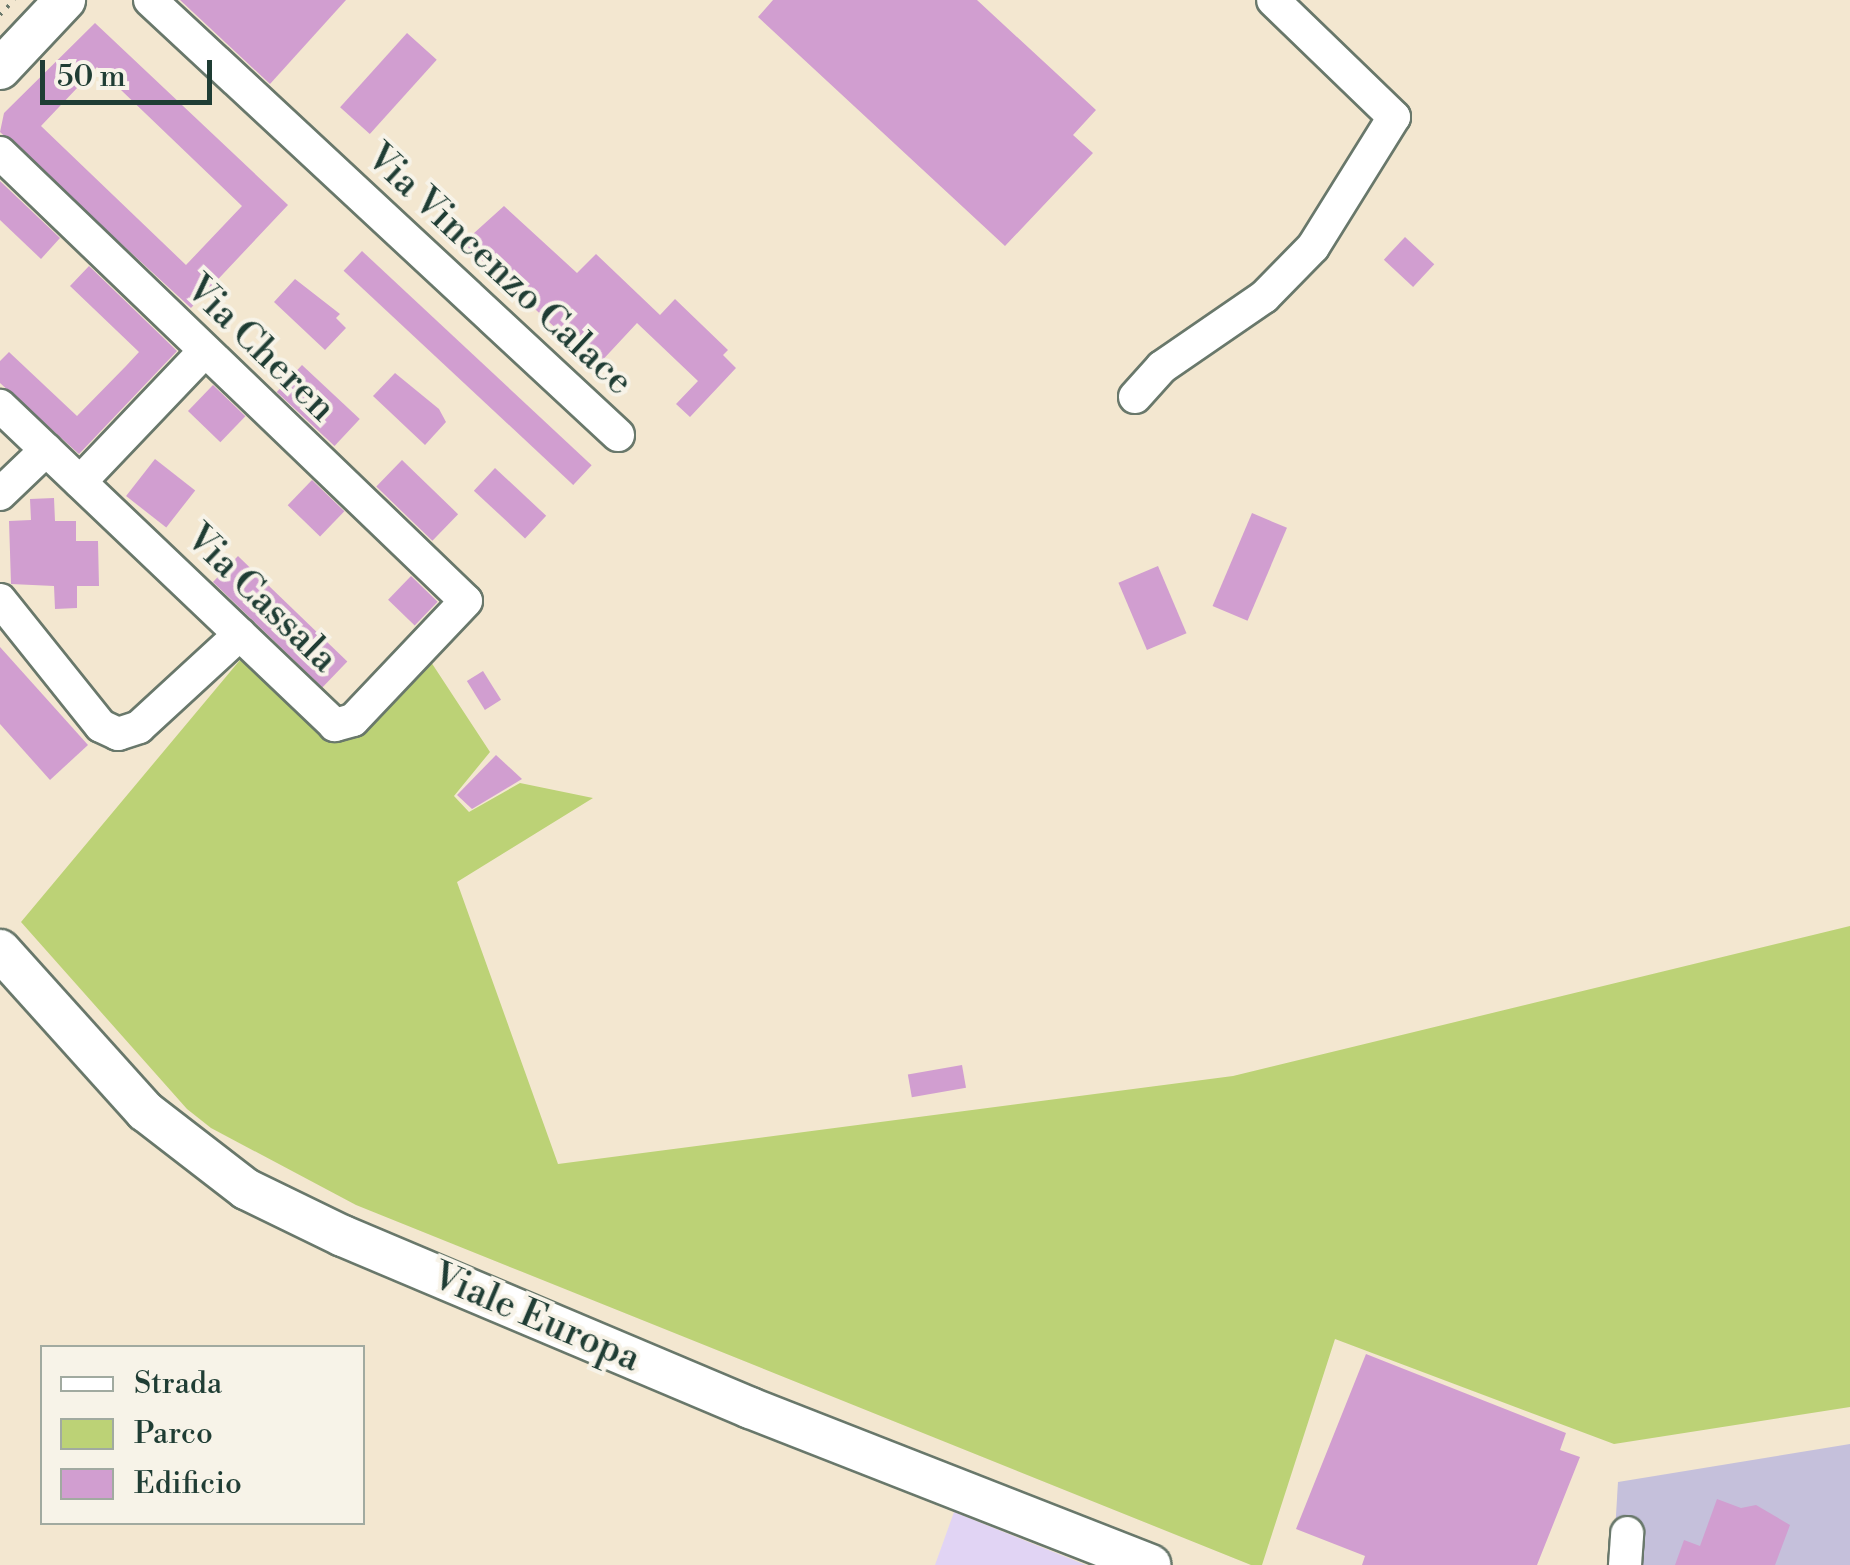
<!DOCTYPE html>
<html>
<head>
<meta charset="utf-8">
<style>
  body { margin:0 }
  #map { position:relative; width:1850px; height:1565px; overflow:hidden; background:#f3e7d0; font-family:"Libre Bodoni",serif }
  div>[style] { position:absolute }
  .built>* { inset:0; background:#e1d4f4 }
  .industrial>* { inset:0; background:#c5c0db }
  .green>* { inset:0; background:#bcd276 }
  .building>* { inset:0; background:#d19ed0; transform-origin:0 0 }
  .path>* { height:4px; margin-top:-2px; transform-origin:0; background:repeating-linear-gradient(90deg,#69786b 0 2.5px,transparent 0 10.5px) }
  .roads { filter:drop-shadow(2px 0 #69786b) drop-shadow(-2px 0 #69786b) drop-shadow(0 2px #69786b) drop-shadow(0 -2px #69786b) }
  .minor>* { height:32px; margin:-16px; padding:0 16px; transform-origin:16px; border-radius:16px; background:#fff }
  .major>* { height:40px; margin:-20px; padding:0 20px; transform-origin:20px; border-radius:20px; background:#fff }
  span { translate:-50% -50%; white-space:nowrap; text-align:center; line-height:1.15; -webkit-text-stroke:8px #f7f3e8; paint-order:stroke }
  .street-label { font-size:38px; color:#1f3d34 }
  .legend { position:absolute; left:40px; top:1345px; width:325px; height:180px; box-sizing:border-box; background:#f7f3e8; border:2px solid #a1aaa0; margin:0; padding:12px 18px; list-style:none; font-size:30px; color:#1f3d34 }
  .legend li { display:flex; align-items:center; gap:20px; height:50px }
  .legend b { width:50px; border:2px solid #a1aaa0 }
  .scale { position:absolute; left:40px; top:60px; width:172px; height:45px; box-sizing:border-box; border:5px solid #1f3d34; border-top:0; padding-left:12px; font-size:30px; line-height:35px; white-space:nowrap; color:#1f3d34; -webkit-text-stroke:8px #f7f3e8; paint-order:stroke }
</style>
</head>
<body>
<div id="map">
  <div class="built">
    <div style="clip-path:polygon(954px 1512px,1086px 1565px,935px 1565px)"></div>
  </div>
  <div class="industrial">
    <div style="clip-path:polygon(1850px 1444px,1850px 1565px,1613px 1565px,1618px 1482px)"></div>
  </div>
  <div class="green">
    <div style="clip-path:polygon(240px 660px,338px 743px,431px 662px,490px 752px,454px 796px,469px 812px,520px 783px,593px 798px,457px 882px,558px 1164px,1233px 1076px,1850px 926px,1850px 1407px,1614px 1444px,1335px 1339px,1262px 1565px,1251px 1565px,356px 1205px,211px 1128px,187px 1109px,21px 922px)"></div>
  </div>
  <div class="building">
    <div style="clip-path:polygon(180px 0,346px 0,270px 84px)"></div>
    <div style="clip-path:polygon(773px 0,977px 0,1096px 110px,1073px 135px,1093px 153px,1005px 246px,758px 17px)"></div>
    <div style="clip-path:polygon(evenodd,95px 23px,288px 205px,191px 308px,0 132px,4px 113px,95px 23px,97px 67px,242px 206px,186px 265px,41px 126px,97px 67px)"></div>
    <div style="left:407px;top:33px;width:40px;height:100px;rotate:42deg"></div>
    <div style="clip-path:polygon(0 181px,60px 238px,41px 259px,0 220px)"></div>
    <div style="clip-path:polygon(504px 206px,577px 273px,596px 254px,660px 315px,675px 299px,728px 350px,723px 355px,736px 368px,690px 417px,676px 404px,698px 381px,637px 323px,597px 366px,463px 243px)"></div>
    <div style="left:1405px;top:237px;width:40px;height:31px;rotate:43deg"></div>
    <div style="left:362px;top:251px;width:314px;height:27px;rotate:43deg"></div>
    <div style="clip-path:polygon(89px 266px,177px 351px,79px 454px,0 383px,0 361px,9px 352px,77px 416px,126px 366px,139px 352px,70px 286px)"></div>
    <div style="clip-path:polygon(295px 279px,340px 314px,336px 318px,346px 328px,325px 350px,274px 302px)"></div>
    <div style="left:302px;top:365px;width:79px;height:37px;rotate:43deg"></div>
    <div style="clip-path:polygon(395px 373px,439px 409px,446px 422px,425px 445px,373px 396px)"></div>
    <div style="left:213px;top:385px;width:45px;height:36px;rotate:44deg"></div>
    <div style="left:155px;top:459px;width:51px;height:47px;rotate:38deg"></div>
    <div style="left:402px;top:460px;width:78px;height:37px;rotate:44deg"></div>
    <div style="left:495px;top:468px;width:70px;height:31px;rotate:43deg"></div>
    <div style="left:312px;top:480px;width:45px;height:35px;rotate:44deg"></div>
    <div style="clip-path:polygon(54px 498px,55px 521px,76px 521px,76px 541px,98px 541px,99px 586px,77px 586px,77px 608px,55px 609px,54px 586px,11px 584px,9px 521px,31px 520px,30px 499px)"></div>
    <div style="left:1252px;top:513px;width:38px;height:101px;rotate:23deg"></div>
    <div style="left:238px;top:556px;width:152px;height:36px;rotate:44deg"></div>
    <div style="left:1158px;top:566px;width:73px;height:43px;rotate:67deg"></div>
    <div style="left:411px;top:576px;width:37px;height:33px;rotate:44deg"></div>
    <div style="clip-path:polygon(0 647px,88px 745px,50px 780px,0 724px)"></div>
    <div style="left:483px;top:671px;width:34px;height:19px;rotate:58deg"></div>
    <div style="clip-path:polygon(496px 755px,522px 779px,472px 809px,457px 795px)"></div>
    <div style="left:962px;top:1065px;width:23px;height:55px;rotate:80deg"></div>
    <div style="clip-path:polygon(1366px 1354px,1566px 1433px,1560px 1450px,1580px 1457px,1537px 1565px,1362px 1565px,1365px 1556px,1296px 1529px)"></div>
    <div style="clip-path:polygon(1717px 1499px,1741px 1508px,1756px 1505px,1790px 1525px,1775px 1565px,1675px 1565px,1684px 1540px,1700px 1546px)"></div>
  </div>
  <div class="path">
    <div style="left:0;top:15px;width:21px;rotate:-47deg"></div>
  </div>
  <div class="roads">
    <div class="minor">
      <div style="left:150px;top:0;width:639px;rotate:42.91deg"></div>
      <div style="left:0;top:153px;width:646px;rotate:43.87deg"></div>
      <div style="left:466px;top:601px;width:164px;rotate:133.5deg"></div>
      <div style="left:353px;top:720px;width:19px;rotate:164deg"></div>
      <div style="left:335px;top:725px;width:463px;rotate:-136.4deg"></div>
      <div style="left:1135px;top:397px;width:40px;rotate:-48deg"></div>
      <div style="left:1162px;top:367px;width:124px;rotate:-34.5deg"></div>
      <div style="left:1264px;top:297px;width:70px;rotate:-45.6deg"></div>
      <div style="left:1313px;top:247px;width:153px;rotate:-58.1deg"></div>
      <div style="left:1394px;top:117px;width:168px;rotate:-136deg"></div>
      <div style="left:80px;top:482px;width:180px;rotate:-46.4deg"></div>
      <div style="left:0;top:494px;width:64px;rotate:-43.7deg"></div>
      <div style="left:0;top:600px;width:161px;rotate:51.3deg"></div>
      <div style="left:101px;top:726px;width:19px;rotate:25deg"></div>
      <div style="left:118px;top:734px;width:22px;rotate:-18deg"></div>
      <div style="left:139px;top:727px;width:137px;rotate:-42.6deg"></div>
      <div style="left:1625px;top:1565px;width:32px;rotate:-86deg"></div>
    </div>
    <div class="major">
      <div style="left:0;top:69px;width:95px;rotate:-46.7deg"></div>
      <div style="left:0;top:950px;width:217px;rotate:48deg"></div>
      <div style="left:145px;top:1111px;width:128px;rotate:37.7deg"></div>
      <div style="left:246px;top:1189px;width:108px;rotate:25.9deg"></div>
      <div style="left:343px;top:1236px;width:442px;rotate:22.9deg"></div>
      <div style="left:750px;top:1408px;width:430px;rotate:21.4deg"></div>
    </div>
  </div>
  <div class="street-label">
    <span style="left:499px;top:270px;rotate:43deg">Via Vincenzo Calace</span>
    <span style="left:260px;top:349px;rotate:44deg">Via Cheren</span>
    <span style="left:261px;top:599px;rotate:44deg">Via Cassala</span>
    <span style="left:536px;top:1318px;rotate:23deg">Viale Europa</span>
  </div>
  <ul class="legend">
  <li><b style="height:12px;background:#fff"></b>Strada</li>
  <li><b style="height:28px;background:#bcd276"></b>Parco</li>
  <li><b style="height:28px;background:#d19ed0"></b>Edificio</li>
  </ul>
  <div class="scale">50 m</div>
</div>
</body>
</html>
